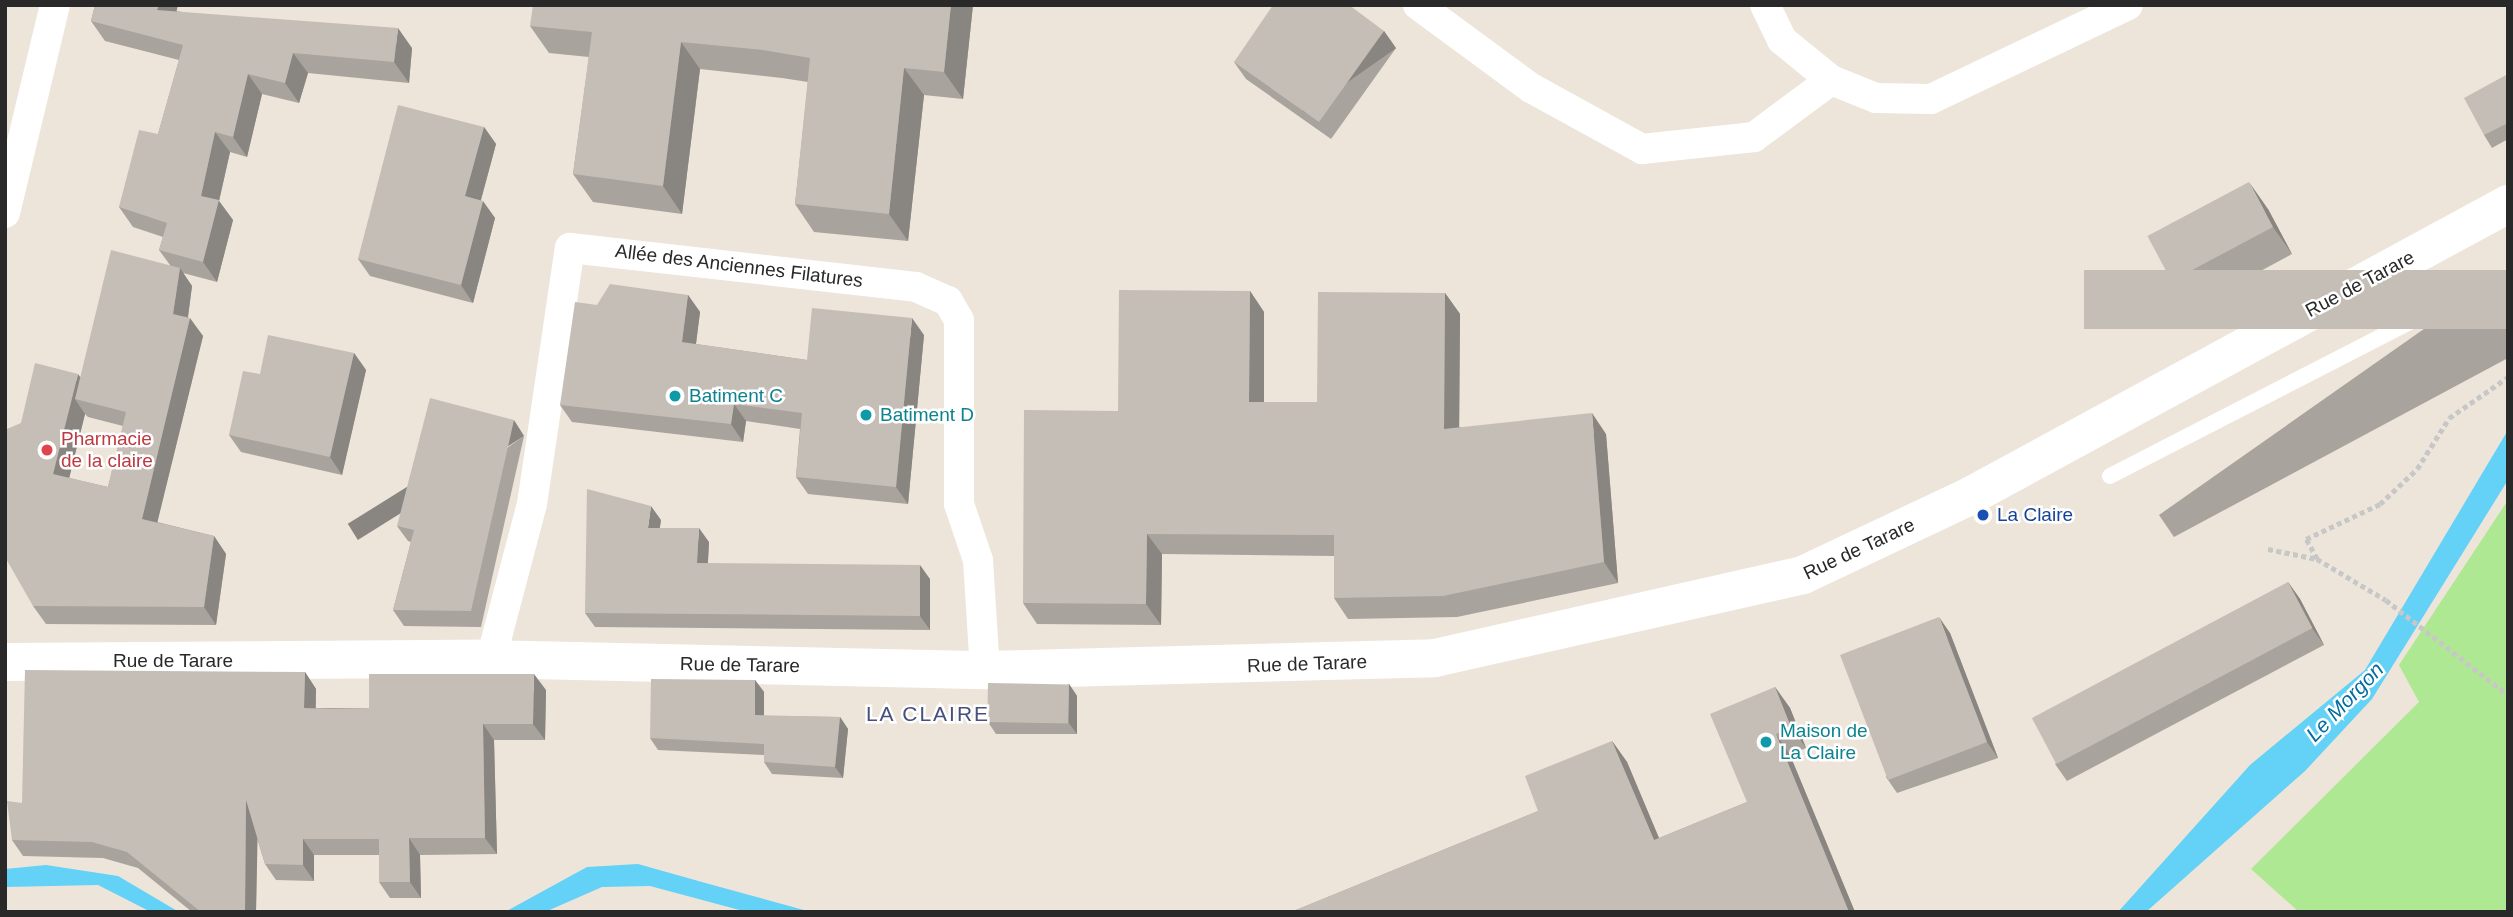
<!DOCTYPE html>
<html>
<head>
<meta charset="utf-8">
<style>
  body { margin:0 }
  #map { position:relative; width:2513px; height:917px; overflow:hidden; background:#ede4da; font-family:Helvetica,sans-serif }
  div>[style] { position:absolute }
  .green>* { inset:0; background:#afe892 }
  .water>* { inset:0; background:#64d1f7 }
  .path>* { height:4.5px; margin-top:-2.25px; transform-origin:0; background:repeating-linear-gradient(90deg,#c7c7c7 0 5px,transparent 0 8.5px) }
  .service>* { height:16px; margin:-8px; padding:0 8px; transform-origin:8px; border-radius:8px; background:#fff }
  .minor>* { height:30px; margin:-15px; padding:0 15px; transform-origin:15px; border-radius:15px; background:#fff }
  .secondary>* { height:38px; margin:-19px; padding:0 19px; transform-origin:19px; border-radius:19px; background:#fff }
  .wall>* { inset:0; background:#a9a39d }
  .shaded-wall>* { inset:0; background:#898580; transform-origin:0 0 }
  .building>* { inset:0; background:#c4beb7; transform-origin:0 0 }
  .dots>* { width:19px; height:19px; translate:-50% -50%; box-sizing:border-box; border:4px solid #fff; border-radius:50% }
  span { translate:-50% -50%; white-space:nowrap; text-align:center; line-height:1.15; -webkit-text-stroke:5px #fff; paint-order:stroke }
  .street-label { font-size:19px; color:#292929 }
  .culture-label { font-size:19px; color:#0d838f }
  .left { translate:0 -50%; text-align:left }
  .health-label { font-size:19px; color:#be3a42 }
  .transit-label { font-size:19px; color:#164399 }
  .water-label { font-size:21px; color:#036da3; font-style:italic }
  .neighbourhood-label { font-size:21px; color:#46507d; letter-spacing:2px }
  .frame { position:absolute; inset:0; border:7px solid #292929; pointer-events:none }
</style>
</head>
<body>
<div id="map">
  <div class="green">
    <div style="clip-path:polygon(2508px 500px,2508px 912px,2299px 912px,2251px 869px,2419px 702px,2399px 665px)"></div>
  </div>
  <div class="water">
    <div style="clip-path:polygon(2508px 430px,2508px 480px,2372px 699px,2305px 771px,2146px 912px,2118px 912px,2250px 765px,2365px 670px)"></div>
    <div style="clip-path:polygon(638px 864px,709px 884px,811px 912px,747px 912px,650px 886px,602px 887px,545px 912px,505px 912px,587px 867px)"></div>
    <div style="clip-path:polygon(46px 865px,118px 876px,179px 912px,151px 912px,98px 885px,5px 887px,5px 869px)"></div>
  </div>
  <div class="path">
    <div style="left:2268px;top:549px;width:50px;rotate:11.5deg"></div>
    <div style="left:2317px;top:559px;width:80px;rotate:30.7deg"></div>
    <div style="left:2386px;top:600px;width:155px;rotate:37.9deg"></div>
    <div style="left:2317px;top:559px;width:23px;rotate:-119deg"></div>
    <div style="left:2306px;top:539px;width:82px;rotate:-25.3deg"></div>
    <div style="left:2380px;top:504px;width:51px;rotate:-43.4deg"></div>
    <div style="left:2417px;top:469px;width:60px;rotate:-57.9deg"></div>
    <div style="left:2449px;top:418px;width:72px;rotate:-34.8deg"></div>
  </div>
  <div class="service">
    <div style="left:2110px;top:476px;width:354px;rotate:-27.2deg"></div>
  </div>
  <div class="minor">
    <div style="left:1418px;top:5px;width:140px;rotate:36.3deg"></div>
    <div style="left:1531px;top:88px;width:127px;rotate:28.8deg"></div>
    <div style="left:1642px;top:149px;width:113px;rotate:-6.1deg"></div>
    <div style="left:1754px;top:137px;width:96px;rotate:-36.5deg"></div>
    <div style="left:1765px;top:5px;width:39px;rotate:64deg"></div>
    <div style="left:1782px;top:40px;width:63px;rotate:39.2deg"></div>
    <div style="left:1831px;top:80px;width:48px;rotate:21.8deg"></div>
    <div style="left:1876px;top:98px;width:55px;rotate:1deg"></div>
    <div style="left:1931px;top:99px;width:218px;rotate:-25.5deg"></div>
    <div style="left:5px;top:213px;width:214px;rotate:-76.5deg"></div>
    <div style="left:491px;top:659px;width:160px;rotate:-75.2deg"></div>
    <div style="left:532px;top:504px;width:259px;rotate:-81.6deg"></div>
    <div style="left:570px;top:248px;width:348px;rotate:6.4deg"></div>
    <div style="left:916px;top:287px;width:35px;rotate:24deg"></div>
    <div style="left:948px;top:301px;width:22px;rotate:60deg"></div>
    <div style="left:959px;top:320px;width:184px;rotate:90deg"></div>
    <div style="left:959px;top:504px;width:59px;rotate:71.3deg"></div>
    <div style="left:978px;top:560px;width:110px;rotate:86.4deg"></div>
  </div>
  <div class="secondary">
    <div style="left:5px;top:662px;width:486px;rotate:-0.4deg"></div>
    <div style="left:491px;top:659px;width:494px;rotate:1.3deg"></div>
    <div style="left:985px;top:670px;width:450px;rotate:-1.5deg"></div>
    <div style="left:1435px;top:658px;width:377px;rotate:-12.7deg"></div>
    <div style="left:1803px;top:575px;width:187px;rotate:-25.3deg"></div>
    <div style="left:1972px;top:495px;width:610px;rotate:-28.5deg"></div>
  </div>
  <div class="wall">
    <div style="clip-path:polygon(evenodd,95px 5px,178px 5px,176px 11px,412px 48px,409px 83px,308px 73px,299px 103px,262px 94px,247px 157px,230px 152px,219px 201px,233px 220px,217px 282px,183px 273px,192px 286px,188px 317px,203px 336px,157px 522px,214px 536px,226px 554px,216px 625px,46px 624px,33px 606px,21px 423px,81px 377px,170px 265px,159px 250px,163px 237px,133px 227px,119px 207px,158px 134px,179px 60px,105px 41px,91px 21px,95px 5px,85px 414px,88px 417px,123px 426px,108px 487px,69px 478px,85px 414px)"></div>
    <div style="clip-path:polygon(973px 5px,963px 99px,924px 95px,908px 241px,814px 232px,795px 204px,808px 82px,782px 78px,700px 69px,682px 214px,593px 202px,573px 174px,589px 57px,549px 53px,530px 26px)"></div>
    <div style="clip-path:polygon(1384px 31px,1396px 48px,1331px 139px,1246px 79px,1234px 62px)"></div>
    <div style="clip-path:polygon(2508px 74px,2508px 139px,2492px 148px,2484px 135px)"></div>
    <div style="clip-path:polygon(484px 127px,496px 144px,481px 200px,495px 218px,473px 303px,370px 276px,358px 259px)"></div>
    <div style="clip-path:polygon(2268px 209px,2292px 254px,2190px 309px,2171px 281px)"></div>
    <div style="clip-path:polygon(2508px 270px,2508px 358px,2174px 537px,2159px 515px)"></div>
    <div style="clip-path:polygon(1250px 291px,1264px 312px,1264px 402px,1317px 402px,1445px 293px,1460px 314px,1459px 427px,1606px 434px,1618px 583px,1457px 617px,1348px 619px,1334px 598px,1334px 556px,1162px 554px,1161px 625px,1037px 624px,1023px 603px,1118px 411px)"></div>
    <div style="clip-path:polygon(688px 295px,700px 312px,696px 344px,807px 360px,924px 335px,908px 504px,808px 494px,796px 477px,800px 429px,746px 421px,743px 442px,572px 422px,560px 405px,597px 305px)"></div>
    <div style="clip-path:polygon(354px 353px,366px 370px,342px 475px,241px 452px,229px 435px,260px 374px)"></div>
    <div style="clip-path:polygon(524px 436px,481px 627px,404px 626px,393px 610px,411px 542px,408px 541px,397px 526px)"></div>
    <div style="clip-path:polygon(661px 520px,660px 528px,709px 542px,708px 563px,930px 579px,930px 630px,595px 627px,585px 613px)"></div>
    <div style="clip-path:polygon(2288px 582px,2300px 599px,2324px 645px,2067px 781px,2055px 764px)"></div>
    <div style="clip-path:polygon(1950px 633px,1998px 758px,1897px 793px,1886px 777px)"></div>
    <div style="clip-path:polygon(305px 672px,316px 689px,316px 708px,369px 708px,546px 690px,545px 740px,494px 740px,497px 854px,420px 855px,421px 898px,390px 898px,379px 882px,379px 855px,314px 855px,314px 881px,276px 880px,265px 864px,257px 838px,256px 912px,192px 912px,138px 868px,103px 858px,23px 856px,12px 840px,22px 803px)"></div>
    <div style="clip-path:polygon(755px 680px,764px 692px,764px 716px,840px 717px,848px 729px,843px 778px,772px 774px,764px 762px,764px 755px,658px 750px,650px 738px)"></div>
    <div style="clip-path:polygon(1069px 684px,1077px 696px,1077px 734px,996px 734px,988px 722px)"></div>
    <div style="clip-path:polygon(1775px 687px,1790px 708px,1806px 748px,1790px 755px,1855px 912px,1291px 912px,1538px 811px,1612px 741px,1627px 762px,1659px 838px,1747px 802px)"></div>
  </div>
  <div class="shaded-wall">
    <div style="clip-path:polygon(159px 5px,178px 5px,172px 30px,157px 10px)"></div>
    <div style="clip-path:polygon(951px 5px,973px 5px,963px 99px,944px 72px)"></div>
    <div style="clip-path:polygon(398px 28px,412px 48px,409px 83px,394px 62px)"></div>
    <div style="left:1384px;top:31px;width:21px;height:112px;rotate:55deg"></div>
    <div style="clip-path:polygon(681px 42px,700px 69px,682px 214px,663px 186px)"></div>
    <div style="clip-path:polygon(293px 53px,308px 73px,299px 103px,285px 83px)"></div>
    <div style="clip-path:polygon(904px 68px,924px 95px,908px 241px,889px 214px)"></div>
    <div style="clip-path:polygon(248px 74px,262px 94px,247px 157px,233px 137px)"></div>
    <div style="clip-path:polygon(484px 127px,496px 144px,477px 214px,465px 196px)"></div>
    <div style="clip-path:polygon(215px 132px,230px 152px,219px 201px,233px 220px,217px 282px,203px 262px,201px 196px)"></div>
    <div style="clip-path:polygon(2249px 182px,2268px 209px,2292px 254px,2273px 227px)"></div>
    <div style="clip-path:polygon(483px 201px,495px 218px,473px 303px,461px 285px)"></div>
    <div style="clip-path:polygon(180px 268px,192px 286px,186px 332px,173px 314px)"></div>
    <div style="clip-path:polygon(1250px 291px,1264px 312px,1264px 423px,1249px 402px)"></div>
    <div style="clip-path:polygon(1445px 293px,1460px 314px,1459px 450px,1444px 429px)"></div>
    <div style="clip-path:polygon(688px 295px,700px 312px,694px 359px,682px 342px)"></div>
    <div style="clip-path:polygon(190px 318px,203px 336px,154px 536px,142px 519px)"></div>
    <div style="clip-path:polygon(912px 318px,924px 335px,908px 504px,896px 487px)"></div>
    <div style="clip-path:polygon(354px 353px,366px 370px,342px 475px,330px 457px)"></div>
    <div style="clip-path:polygon(78px 374px,91px 392px,75px 399px,85px 414px,66px 491px,53px 474px)"></div>
    <div style="clip-path:polygon(734px 404px,746px 421px,743px 442px,731px 424px)"></div>
    <div style="clip-path:polygon(1592px 413px,1606px 434px,1618px 583px,1604px 562px)"></div>
    <div style="left:514px;top:420px;width:19px;height:196px;rotate:58deg"></div>
    <div style="clip-path:polygon(651px 506px,661px 520px,657px 542px,648px 528px)"></div>
    <div style="clip-path:polygon(699px 528px,709px 542px,707px 577px,697px 563px)"></div>
    <div style="clip-path:polygon(1147px 534px,1162px 554px,1161px 625px,1146px 604px)"></div>
    <div style="clip-path:polygon(214px 536px,226px 554px,216px 625px,204px 607px)"></div>
    <div style="clip-path:polygon(920px 565px,930px 579px,930px 630px,920px 616px)"></div>
    <div style="clip-path:polygon(2288px 582px,2300px 599px,2324px 645px,2312px 628px)"></div>
    <div style="clip-path:polygon(1939px 617px,1950px 633px,1998px 758px,1987px 742px)"></div>
    <div style="clip-path:polygon(305px 672px,316px 689px,315px 724px,304px 708px)"></div>
    <div style="clip-path:polygon(534px 674px,546px 690px,545px 740px,533px 724px)"></div>
    <div style="clip-path:polygon(755px 680px,764px 692px,764px 727px,755px 715px)"></div>
    <div style="clip-path:polygon(1069px 684px,1077px 696px,1077px 734px,1068px 722px)"></div>
    <div style="clip-path:polygon(1775px 687px,1790px 708px,1806px 748px,1791px 727px)"></div>
    <div style="clip-path:polygon(840px 717px,848px 729px,843px 778px,835px 767px)"></div>
    <div style="clip-path:polygon(483px 724px,494px 740px,497px 854px,485px 838px)"></div>
    <div style="clip-path:polygon(1776px 734px,1790px 755px,1855px 912px,1849px 912px)"></div>
    <div style="clip-path:polygon(1612px 741px,1627px 762px,1669px 862px,1654px 840px)"></div>
    <div style="clip-path:polygon(246px 800px,258px 816px,256px 912px,245px 912px)"></div>
    <div style="clip-path:polygon(409px 838px,420px 855px,421px 898px,410px 882px)"></div>
    <div style="clip-path:polygon(303px 839px,314px 855px,314px 881px,303px 865px)"></div>
  </div>
  <div class="building">
    <div style="clip-path:polygon(95px 5px,159px 5px,157px 10px,398px 28px,394px 62px,293px 53px,285px 83px,248px 74px,233px 137px,215px 132px,201px 196px,219px 200px,203px 262px,159px 250px,167px 223px,119px 207px,139px 130px,158px 134px,183px 45px,91px 21px)"></div>
    <div style="clip-path:polygon(533px 5px,951px 5px,944px 72px,904px 68px,889px 214px,795px 204px,810px 58px,763px 50px,681px 42px,663px 186px,573px 174px,592px 32px,530px 26px)"></div>
    <div style="clip-path:polygon(1273px 5px,1349px 5px,1384px 31px,1319px 122px,1234px 62px)"></div>
    <div style="clip-path:polygon(2508px 74px,2508px 123px,2484px 135px,2464px 98px)"></div>
    <div style="clip-path:polygon(398px 105px,484px 127px,465px 196px,483px 201px,461px 285px,358px 259px)"></div>
    <div style="left:2249px;top:182px;width:51px;height:115px;rotate:62deg"></div>
    <div style="clip-path:polygon(111px 250px,180px 268px,173px 314px,190px 318px,142px 519px,214px 536px,204px 607px,33px 606px,5px 557px,5px 473px,6px 469px,5px 467px,5px 435px,7px 429px,21px 423px,35px 363px,78px 374px,53px 474px,108px 487px,126px 412px,75px 399px)"></div>
    <div style="left:2508px;top:270px;width:59px;height:424px;rotate:90deg"></div>
    <div style="clip-path:polygon(610px 284px,688px 295px,682px 342px,807px 360px,812px 308px,912px 318px,896px 487px,796px 477px,802px 413px,734px 404px,731px 424px,560px 405px,575px 302px,597px 305px)"></div>
    <div style="clip-path:polygon(1119px 290px,1250px 291px,1249px 402px,1317px 402px,1318px 292px,1445px 293px,1444px 429px,1592px 413px,1604px 562px,1443px 596px,1334px 598px,1334px 535px,1147px 534px,1146px 604px,1023px 603px,1024px 410px,1118px 411px)"></div>
    <div style="clip-path:polygon(268px 335px,354px 353px,330px 457px,229px 435px,243px 371px,260px 374px)"></div>
    <div style="clip-path:polygon(430px 398px,514px 420px,471px 611px,393px 610px,414px 530px,397px 526px)"></div>
    <div style="clip-path:polygon(587px 489px,651px 506px,648px 528px,699px 528px,697px 563px,920px 565px,920px 616px,585px 613px)"></div>
    <div style="left:2288px;top:582px;width:52px;height:290px;rotate:62deg"></div>
    <div style="left:1939px;top:617px;width:134px;height:106px;rotate:69deg"></div>
    <div style="clip-path:polygon(25px 670px,305px 672px,304px 708px,333px 709px,369px 708px,369px 674px,534px 674px,533px 724px,483px 724px,485px 838px,409px 838px,410px 882px,379px 882px,379px 839px,303px 839px,303px 865px,265px 864px,246px 800px,245px 912px,201px 912px,127px 852px,92px 842px,12px 840px,7px 801px,22px 803px)"></div>
    <div style="clip-path:polygon(651px 679px,755px 680px,755px 715px,840px 717px,835px 767px,764px 762px,764px 744px,650px 738px)"></div>
    <div style="left:988px;top:683px;width:81px;height:39px;rotate:1deg"></div>
    <div style="clip-path:polygon(1775px 687px,1791px 727px,1776px 734px,1849px 912px,1291px 912px,1538px 811px,1525px 776px,1612px 741px,1654px 840px,1747px 802px,1710px 714px)"></div>
  </div>
  <div class="dots">
    <div style="left:675px;top:396px;background:#0f9aa8"></div>
    <div style="left:866px;top:415px;background:#0f9aa8"></div>
    <div style="left:47px;top:450px;background:#e0444e"></div>
    <div style="left:1983px;top:515px;background:#1a4fb4"></div>
    <div style="left:1766px;top:742px;background:#0f9aa8"></div>
  </div>
  <div class="street-label">
    <span style="left:739px;top:266px;rotate:7deg">Allée des Anciennes Filatures</span>
    <span style="left:2360px;top:284px;rotate:-28deg">Rue de Tarare</span>
    <span style="left:1859px;top:549px;rotate:-25deg">Rue de Tarare</span>
    <span style="left:173px;top:661px">Rue de Tarare</span>
    <span style="left:1307px;top:664px;rotate:-2deg">Rue de Tarare</span>
    <span style="left:740px;top:665px;rotate:1deg">Rue de Tarare</span>
  </div>
  <div class="culture-label">
    <span class="left" style="left:689px;top:396px">Batiment C</span>
    <span class="left" style="left:880px;top:415px">Batiment D</span>
    <span class="left" style="left:1780px;top:742px">Maison de<br>La Claire</span>
  </div>
  <div class="health-label">
    <span class="left" style="left:61px;top:450px">Pharmacie<br>de la claire</span>
  </div>
  <div class="transit-label">
    <span class="left" style="left:1997px;top:515px">La Claire</span>
  </div>
  <div class="water-label">
    <span style="left:2345px;top:702px;rotate:-46deg">Le Morgon</span>
  </div>
  <div class="neighbourhood-label">
    <span style="left:928px;top:714px">LA CLAIRE</span>
  </div>
  <div class="frame"></div>
</div>
</body>
</html>
